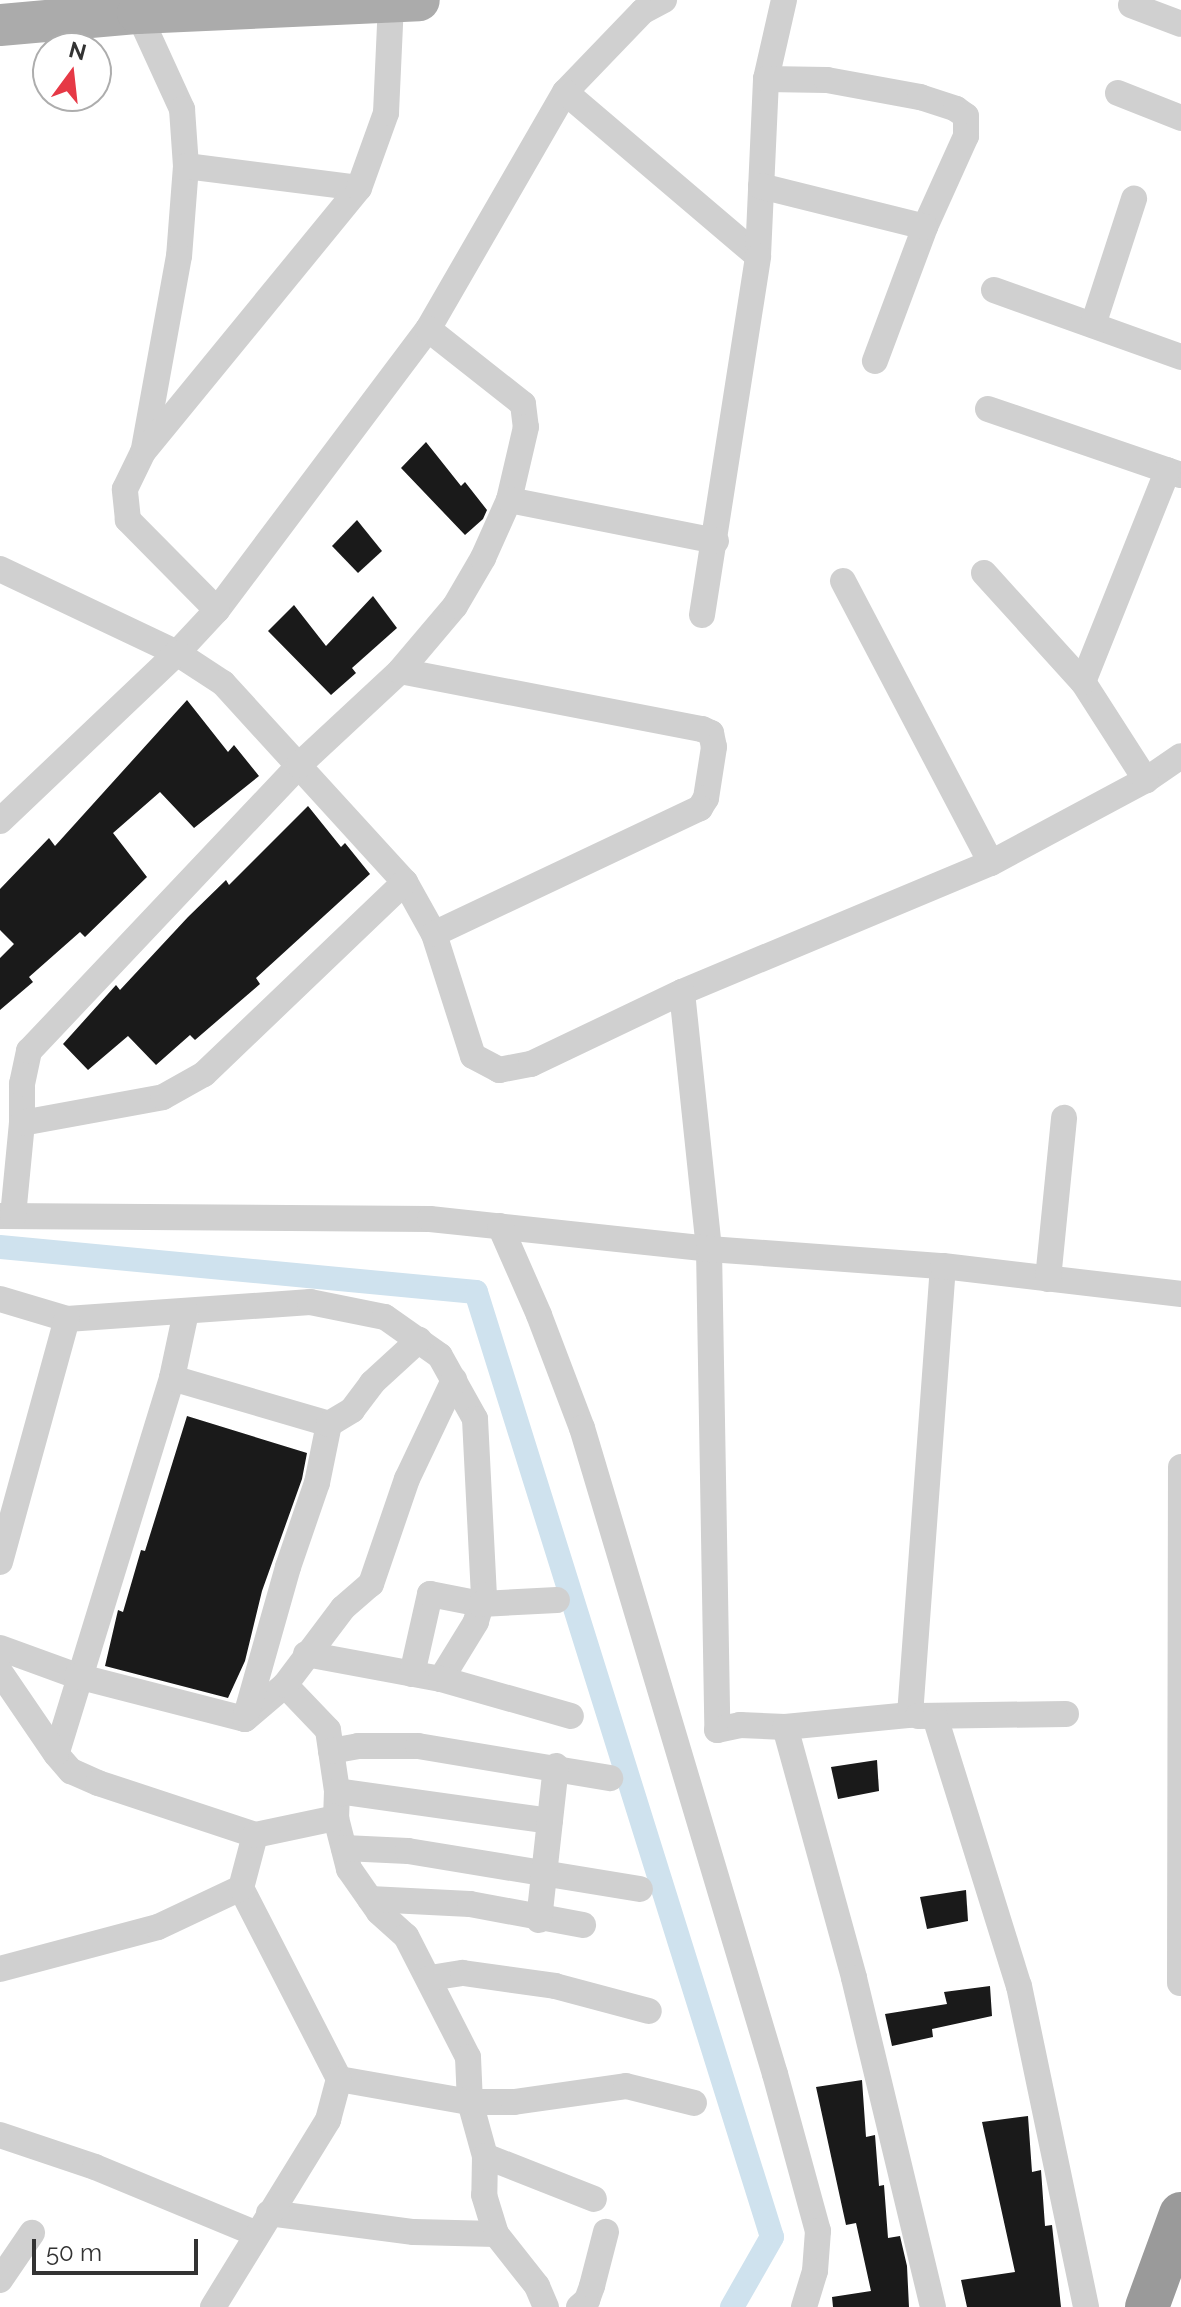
<!DOCTYPE html>
<html>
<head>
<meta charset="utf-8">
<style>
  body { margin:0 }
  #map { position:relative; width:1181px; height:2307px; overflow:hidden; background:#fff; font-family:Raleway,sans-serif }
  div>[style] { position:absolute }
  .canal>* { height:24px; margin:-12px; padding:0 12px; transform-origin:12px; border-radius:12px; background:#cfe2ee }
  .building>* { inset:0; background:#1a1a1a }
  .street>* { height:26px; margin:-13px; padding:0 13px; transform-origin:13px; border-radius:13px; background:#d0d0d0 }
  .primary>* { height:42px; margin:-21px; padding:0 21px; transform-origin:21px; border-radius:21px; background:#ababab }
  .highway>* { height:44px; margin:-22px; padding:0 22px; transform-origin:22px; border-radius:22px; background:#9a9a9a }
  span { translate:-50% -50%; white-space:nowrap; text-align:center; line-height:1.15; -webkit-text-stroke:8px #fff; paint-order:stroke }
  .north { position:absolute; left:32px; top:32px; width:80px; height:80px; box-sizing:border-box; background:#fff; border:2px solid #adadad; border-radius:50%; rotate:15deg; font-size:22px; font-weight:700; line-height:32px; text-align:center; color:#333 }
  .north::after { content:''; display:block; margin:auto; width:28px; height:36px; background:#e63946; clip-path:polygon(50% 0,100% 100%,50% 72%,0 100%) }
  .scale { position:absolute; left:32px; top:2239px; width:166px; height:36px; box-sizing:border-box; border:4px solid #333; border-top:0; padding-left:10px; font-size:24px; line-height:28px; white-space:nowrap; color:#333; -webkit-text-stroke:6px #fff; paint-order:stroke }
</style>
</head>
<body>
<div id="map">
  <div class="canal">
    <div style="left:0;top:1247px;width:478px;rotate:5.4deg"></div>
    <div style="left:476px;top:1292px;width:990px;rotate:72.61deg"></div>
    <div style="left:772px;top:2237px;width:81px;rotate:119.7deg"></div>
  </div>
  <div class="building">
    <div style="clip-path:polygon(426px 442px,461px 486px,465px 482px,487px 510px,483px 519px,465px 535px,401px 468px)"></div>
    <div style="clip-path:polygon(357px 520px,382px 551px,358px 573px,332px 546px)"></div>
    <div style="clip-path:polygon(373px 596px,397px 628px,352px 668px,356px 673px,331px 695px,268px 631px,294px 605px,326px 646px)"></div>
    <div style="clip-path:polygon(187px 700px,228px 752px,234px 745px,259px 776px,194px 828px,160px 792px,113px 833px,147px 877px,85px 937px,80px 932px,29px 977px,33px 982px,0 1010px,0 958px,14px 944px,0 930px,0 889px,49px 838px,55px 846px)"></div>
    <div style="clip-path:polygon(308px 806px,341px 847px,345px 843px,370px 874px,256px 978px,260px 984px,195px 1040px,190px 1035px,156px 1065px,128px 1036px,88px 1070px,63px 1044px,116px 985px,120px 990px,188px 917px,226px 880px,229px 885px)"></div>
    <div style="clip-path:polygon(187px 1416px,307px 1453px,302px 1479px,262px 1591px,245px 1661px,228px 1698px,105px 1666px,118px 1610px,123px 1612px,141px 1550px,145px 1551px)"></div>
    <div style="clip-path:polygon(877px 1760px,879px 1791px,838px 1799px,831px 1767px)"></div>
    <div style="clip-path:polygon(966px 1890px,968px 1921px,927px 1929px,920px 1897px)"></div>
    <div style="clip-path:polygon(990px 1986px,992px 2016px,932px 2029px,933px 2037px,892px 2046px,885px 2014px,947px 2004px,944px 1992px)"></div>
    <div style="clip-path:polygon(862px 2080px,866px 2137px,875px 2135px,879px 2186px,884px 2185px,888px 2238px,900px 2236px,907px 2266px,909px 2307px,833px 2307px,832px 2297px,871px 2291px,856px 2223px,846px 2225px,816px 2087px)"></div>
    <div style="clip-path:polygon(1028px 2116px,1032px 2172px,1041px 2170px,1045px 2226px,1052px 2225px,1061px 2307px,967px 2307px,961px 2280px,1015px 2272px,982px 2122px)"></div>
  </div>
  <div class="street">
    <div style="left:664px;top:0;width:24px;rotate:152deg"></div>
    <div style="left:643px;top:11px;width:112px;rotate:133.9deg"></div>
    <div style="left:565px;top:92px;width:274px;rotate:120deg"></div>
    <div style="left:428px;top:329px;width:351px;rotate:126.9deg"></div>
    <div style="left:217px;top:610px;width:59px;rotate:132.9deg"></div>
    <div style="left:177px;top:653px;width:55px;rotate:33.1deg"></div>
    <div style="left:223px;top:683px;width:270px;rotate:47.6deg"></div>
    <div style="left:405px;top:882px;width:60px;rotate:60.9deg"></div>
    <div style="left:434px;top:934px;width:128px;rotate:72.3deg"></div>
    <div style="left:473px;top:1056px;width:30px;rotate:28deg"></div>
    <div style="left:499px;top:1070px;width:33px;rotate:-11deg"></div>
    <div style="left:531px;top:1064px;width:167px;rotate:-25.5deg"></div>
    <div style="left:682px;top:992px;width:335px;rotate:-22.7deg"></div>
    <div style="left:991px;top:863px;width:176px;rotate:-28.2deg"></div>
    <div style="left:1146px;top:780px;width:42px;rotate:-34.4deg"></div>
    <div style="left:1131px;top:5px;width:53px;rotate:20.8deg"></div>
    <div style="left:138px;top:13px;width:106px;rotate:65.4deg"></div>
    <div style="left:182px;top:109px;width:57px;rotate:86deg"></div>
    <div style="left:186px;top:166px;width:90px;rotate:94.4deg"></div>
    <div style="left:179px;top:256px;width:196px;rotate:100.3deg"></div>
    <div style="left:766px;top:79px;width:81px;rotate:-77.2deg"></div>
    <div style="left:565px;top:92px;width:253px;rotate:40.4deg"></div>
    <div style="left:758px;top:256px;width:177px;rotate:-87.4deg"></div>
    <div style="left:766px;top:79px;width:61px;rotate:0.9deg"></div>
    <div style="left:827px;top:80px;width:95px;rotate:10.4deg"></div>
    <div style="left:920px;top:97px;width:38px;rotate:18deg"></div>
    <div style="left:956px;top:109px;width:12px;rotate:35deg"></div>
    <div style="left:966px;top:116px;width:20px;rotate:90deg"></div>
    <div style="left:966px;top:136px;width:100px;rotate:114.3deg"></div>
    <div style="left:925px;top:227px;width:143px;rotate:110.5deg"></div>
    <div style="left:1118px;top:93px;width:68px;rotate:21.6deg"></div>
    <div style="left:186px;top:166px;width:174px;rotate:7.2deg"></div>
    <div style="left:761px;top:186px;width:169px;rotate:14deg"></div>
    <div style="left:994px;top:290px;width:199px;rotate:19.7deg"></div>
    <div style="left:1093px;top:325px;width:133px;rotate:-72deg"></div>
    <div style="left:428px;top:329px;width:121px;rotate:38.3deg"></div>
    <div style="left:523px;top:404px;width:23px;rotate:83deg"></div>
    <div style="left:526px;top:427px;width:75px;rotate:103.1deg"></div>
    <div style="left:988px;top:409px;width:204px;rotate:18.9deg"></div>
    <div style="left:0;top:569px;width:196px;rotate:25.4deg"></div>
    <div style="left:177px;top:653px;width:244px;rotate:136.5deg"></div>
    <div style="left:984px;top:573px;width:147px;rotate:47.8deg"></div>
    <div style="left:1083px;top:682px;width:117px;rotate:57.3deg"></div>
    <div style="left:843px;top:581px;width:318px;rotate:62.3deg"></div>
    <div style="left:217px;top:610px;width:127px;rotate:-134.7deg"></div>
    <div style="left:128px;top:520px;width:31px;rotate:-96deg"></div>
    <div style="left:125px;top:489px;width:41px;rotate:-64.1deg"></div>
    <div style="left:143px;top:452px;width:341px;rotate:-50.7deg"></div>
    <div style="left:359px;top:188px;width:80px;rotate:-70.2deg"></div>
    <div style="left:386px;top:113px;width:111px;rotate:-87.4deg"></div>
    <div style="left:702px;top:615px;width:363px;rotate:-81.1deg"></div>
    <div style="left:400px;top:671px;width:308px;rotate:10.9deg"></div>
    <div style="left:702px;top:729px;width:10px;rotate:24deg"></div>
    <div style="left:711px;top:733px;width:14px;rotate:78deg"></div>
    <div style="left:714px;top:747px;width:52px;rotate:98.9deg"></div>
    <div style="left:706px;top:798px;width:12px;rotate:121deg"></div>
    <div style="left:700px;top:808px;width:294px;rotate:154.7deg"></div>
    <div style="left:1083px;top:682px;width:228px;rotate:-68.2deg"></div>
    <div style="left:682px;top:992px;width:258px;rotate:84deg"></div>
    <div style="left:709px;top:1249px;width:481px;rotate:89deg"></div>
    <div style="left:717px;top:1730px;width:24px;rotate:-12deg"></div>
    <div style="left:740px;top:1725px;width:45px;rotate:2.5deg"></div>
    <div style="left:785px;top:1727px;width:126px;rotate:-5.5deg"></div>
    <div style="left:910px;top:1715px;width:450px;rotate:-85.8deg"></div>
    <div style="left:22px;top:1123px;width:39px;rotate:-90deg"></div>
    <div style="left:22px;top:1084px;width:34px;rotate:-78deg"></div>
    <div style="left:29px;top:1051px;width:393px;rotate:-46.6deg"></div>
    <div style="left:299px;top:765px;width:138px;rotate:-42.9deg"></div>
    <div style="left:400px;top:671px;width:85px;rotate:-49.8deg"></div>
    <div style="left:455px;top:606px;width:56px;rotate:-59.7deg"></div>
    <div style="left:483px;top:558px;width:64px;rotate:-65.9deg"></div>
    <div style="left:509px;top:500px;width:211px;rotate:11.2deg"></div>
    <div style="left:0;top:1216px;width:430px;rotate:0.4deg"></div>
    <div style="left:430px;top:1219px;width:281px;rotate:6.1deg"></div>
    <div style="left:709px;top:1249px;width:235px;rotate:4.2deg"></div>
    <div style="left:943px;top:1266px;width:240px;rotate:6.7deg"></div>
    <div style="left:13px;top:1216px;width:93px;rotate:-84.5deg"></div>
    <div style="left:22px;top:1123px;width:143px;rotate:-10.4deg"></div>
    <div style="left:163px;top:1097px;width:47px;rotate:-29.3deg"></div>
    <div style="left:204px;top:1074px;width:278px;rotate:-43.7deg"></div>
    <div style="left:500px;top:1226px;width:97px;rotate:66.3deg"></div>
    <div style="left:539px;top:1315px;width:121px;rotate:69.2deg"></div>
    <div style="left:582px;top:1428px;width:674px;rotate:73.37deg"></div>
    <div style="left:775px;top:2074px;width:163px;rotate:74.7deg"></div>
    <div style="left:818px;top:2231px;width:40px;rotate:94.3deg"></div>
    <div style="left:815px;top:2271px;width:38px;rotate:107deg"></div>
    <div style="left:1048px;top:1279px;width:162px;rotate:-84.3deg"></div>
    <div style="left:0;top:1299px;width:70px;rotate:16.6deg"></div>
    <div style="left:67px;top:1319px;width:244px;rotate:-4deg"></div>
    <div style="left:310px;top:1302px;width:76px;rotate:11.3deg"></div>
    <div style="left:385px;top:1317px;width:67px;rotate:35.3deg"></div>
    <div style="left:440px;top:1356px;width:72px;rotate:60.9deg"></div>
    <div style="left:475px;top:1419px;width:176px;rotate:87.1deg"></div>
    <div style="left:484px;top:1595px;width:28px;rotate:107deg"></div>
    <div style="left:476px;top:1622px;width:67px;rotate:121.6deg"></div>
    <div style="left:186px;top:1312px;width:67px;rotate:102deg"></div>
    <div style="left:172px;top:1378px;width:393px;rotate:107.1deg"></div>
    <div style="left:56px;top:1754px;width:23px;rotate:49deg"></div>
    <div style="left:71px;top:1771px;width:30px;rotate:24deg"></div>
    <div style="left:98px;top:1783px;width:165px;rotate:18.3deg"></div>
    <div style="left:172px;top:1378px;width:164px;rotate:16.3deg"></div>
    <div style="left:0;top:1562px;width:252px;rotate:-74.6deg"></div>
    <div style="left:0;top:1648px;width:82px;rotate:20deg"></div>
    <div style="left:77px;top:1676px;width:173px;rotate:14.4deg"></div>
    <div style="left:245px;top:1719px;width:52px;rotate:-40.4deg"></div>
    <div style="left:285px;top:1685px;width:62px;rotate:46.3deg"></div>
    <div style="left:328px;top:1730px;width:62px;rotate:81.6deg"></div>
    <div style="left:337px;top:1791px;width:27px;rotate:92deg"></div>
    <div style="left:336px;top:1818px;width:53px;rotate:75.7deg"></div>
    <div style="left:349px;top:1869px;width:52px;rotate:55.1deg"></div>
    <div style="left:379px;top:1912px;width:36px;rotate:42deg"></div>
    <div style="left:406px;top:1936px;width:136px;rotate:62.9deg"></div>
    <div style="left:468px;top:2057px;width:45px;rotate:87.5deg"></div>
    <div style="left:470px;top:2102px;width:56px;rotate:74.5deg"></div>
    <div style="left:485px;top:2156px;width:39px;rotate:91deg"></div>
    <div style="left:484px;top:2195px;width:41px;rotate:72.9deg"></div>
    <div style="left:306px;top:1654px;width:137px;rotate:10.5deg"></div>
    <div style="left:441px;top:1679px;width:135px;rotate:15.9deg"></div>
    <div style="left:0;top:1672px;width:99px;rotate:55.7deg"></div>
    <div style="left:412px;top:1674px;width:82px;rotate:-77.3deg"></div>
    <div style="left:430px;top:1594px;width:52px;rotate:11.1deg"></div>
    <div style="left:481px;top:1604px;width:76px;rotate:-3deg"></div>
    <div style="left:285px;top:1685px;width:96px;rotate:-53deg"></div>
    <div style="left:343px;top:1608px;width:37px;rotate:-41deg"></div>
    <div style="left:371px;top:1584px;width:111px;rotate:-71.1deg"></div>
    <div style="left:407px;top:1479px;width:110px;rotate:-64.6deg"></div>
    <div style="left:918px;top:1716px;width:148px;rotate:-0.8deg"></div>
    <div style="left:935px;top:1717px;width:282px;rotate:72.7deg"></div>
    <div style="left:1019px;top:1986px;width:328px;rotate:78.2deg"></div>
    <div style="left:245px;top:1719px;width:158px;rotate:-74.2deg"></div>
    <div style="left:288px;top:1567px;width:89px;rotate:-71deg"></div>
    <div style="left:317px;top:1483px;width:60px;rotate:-78.5deg"></div>
    <div style="left:329px;top:1424px;width:27px;rotate:-31deg"></div>
    <div style="left:352px;top:1410px;width:34px;rotate:-53deg"></div>
    <div style="left:372px;top:1383px;width:64px;rotate:-42.5deg"></div>
    <div style="left:785px;top:1727px;width:260px;rotate:74.6deg"></div>
    <div style="left:854px;top:1978px;width:338px;rotate:76.5deg"></div>
    <div style="left:331px;top:1751px;width:27px;rotate:-10deg"></div>
    <div style="left:358px;top:1746px;width:60px"></div>
    <div style="left:418px;top:1746px;width:195px;rotate:9.5deg"></div>
    <div style="left:337px;top:1791px;width:215px;rotate:8deg"></div>
    <div style="left:344px;top:1848px;width:64px;rotate:2.7deg"></div>
    <div style="left:408px;top:1851px;width:235px;rotate:9.3deg"></div>
    <div style="left:241px;top:1888px;width:215px;rotate:62.8deg"></div>
    <div style="left:339px;top:2079px;width:133px;rotate:10deg"></div>
    <div style="left:470px;top:2102px;width:44px"></div>
    <div style="left:514px;top:2102px;width:113px;rotate:-8.1deg"></div>
    <div style="left:626px;top:2086px;width:70px;rotate:14deg"></div>
    <div style="left:370px;top:1899px;width:100px;rotate:2.9deg"></div>
    <div style="left:470px;top:1904px;width:115px;rotate:10.5deg"></div>
    <div style="left:539px;top:1920px;width:155px;rotate:-83.7deg"></div>
    <div style="left:0;top:1969px;width:163px;rotate:-14.9deg"></div>
    <div style="left:158px;top:1927px;width:92px;rotate:-25.2deg"></div>
    <div style="left:241px;top:1888px;width:55px;rotate:-75.2deg"></div>
    <div style="left:255px;top:1835px;width:83px;rotate:-11.9deg"></div>
    <div style="left:430px;top:1978px;width:33px;rotate:-9deg"></div>
    <div style="left:463px;top:1973px;width:93px;rotate:8deg"></div>
    <div style="left:555px;top:1986px;width:97px;rotate:14.9deg"></div>
    <div style="left:1180px;top:1983px;width:516px;rotate:-89.89deg"></div>
    <div style="left:0;top:2135px;width:100px;rotate:18.6deg"></div>
    <div style="left:95px;top:2167px;width:175px;rotate:22.5deg"></div>
    <div style="left:485px;top:2156px;width:117px;rotate:21.5deg"></div>
    <div style="left:269px;top:2213px;width:146px;rotate:7.5deg"></div>
    <div style="left:414px;top:2232px;width:82px;rotate:1.4deg"></div>
    <div style="left:496px;top:2234px;width:66px;rotate:51.7deg"></div>
    <div style="left:537px;top:2286px;width:23px;rotate:67deg"></div>
    <div style="left:0;top:2280px;width:57px;rotate:-55.8deg"></div>
    <div style="left:213px;top:2307px;width:220px;rotate:-58.4deg"></div>
    <div style="left:328px;top:2120px;width:42px;rotate:-75deg"></div>
    <div style="left:579px;top:2307px;width:11px;rotate:-41deg"></div>
    <div style="left:587px;top:2300px;width:15px;rotate:-70deg"></div>
    <div style="left:592px;top:2286px;width:56px;rotate:-75.5deg"></div>
  </div>
  <div class="primary">
    <div style="left:0;top:25px;width:139px;rotate:-5deg"></div>
    <div style="left:138px;top:13px;width:281px;rotate:-2.6deg"></div>
  </div>
  <div class="highway">
    <div style="left:1147px;top:2307px;width:99px;rotate:-69.9deg"></div>
  </div>
  <div class="north">N</div>
  <div class="scale">50 m</div>
</div>
</body>
</html>
